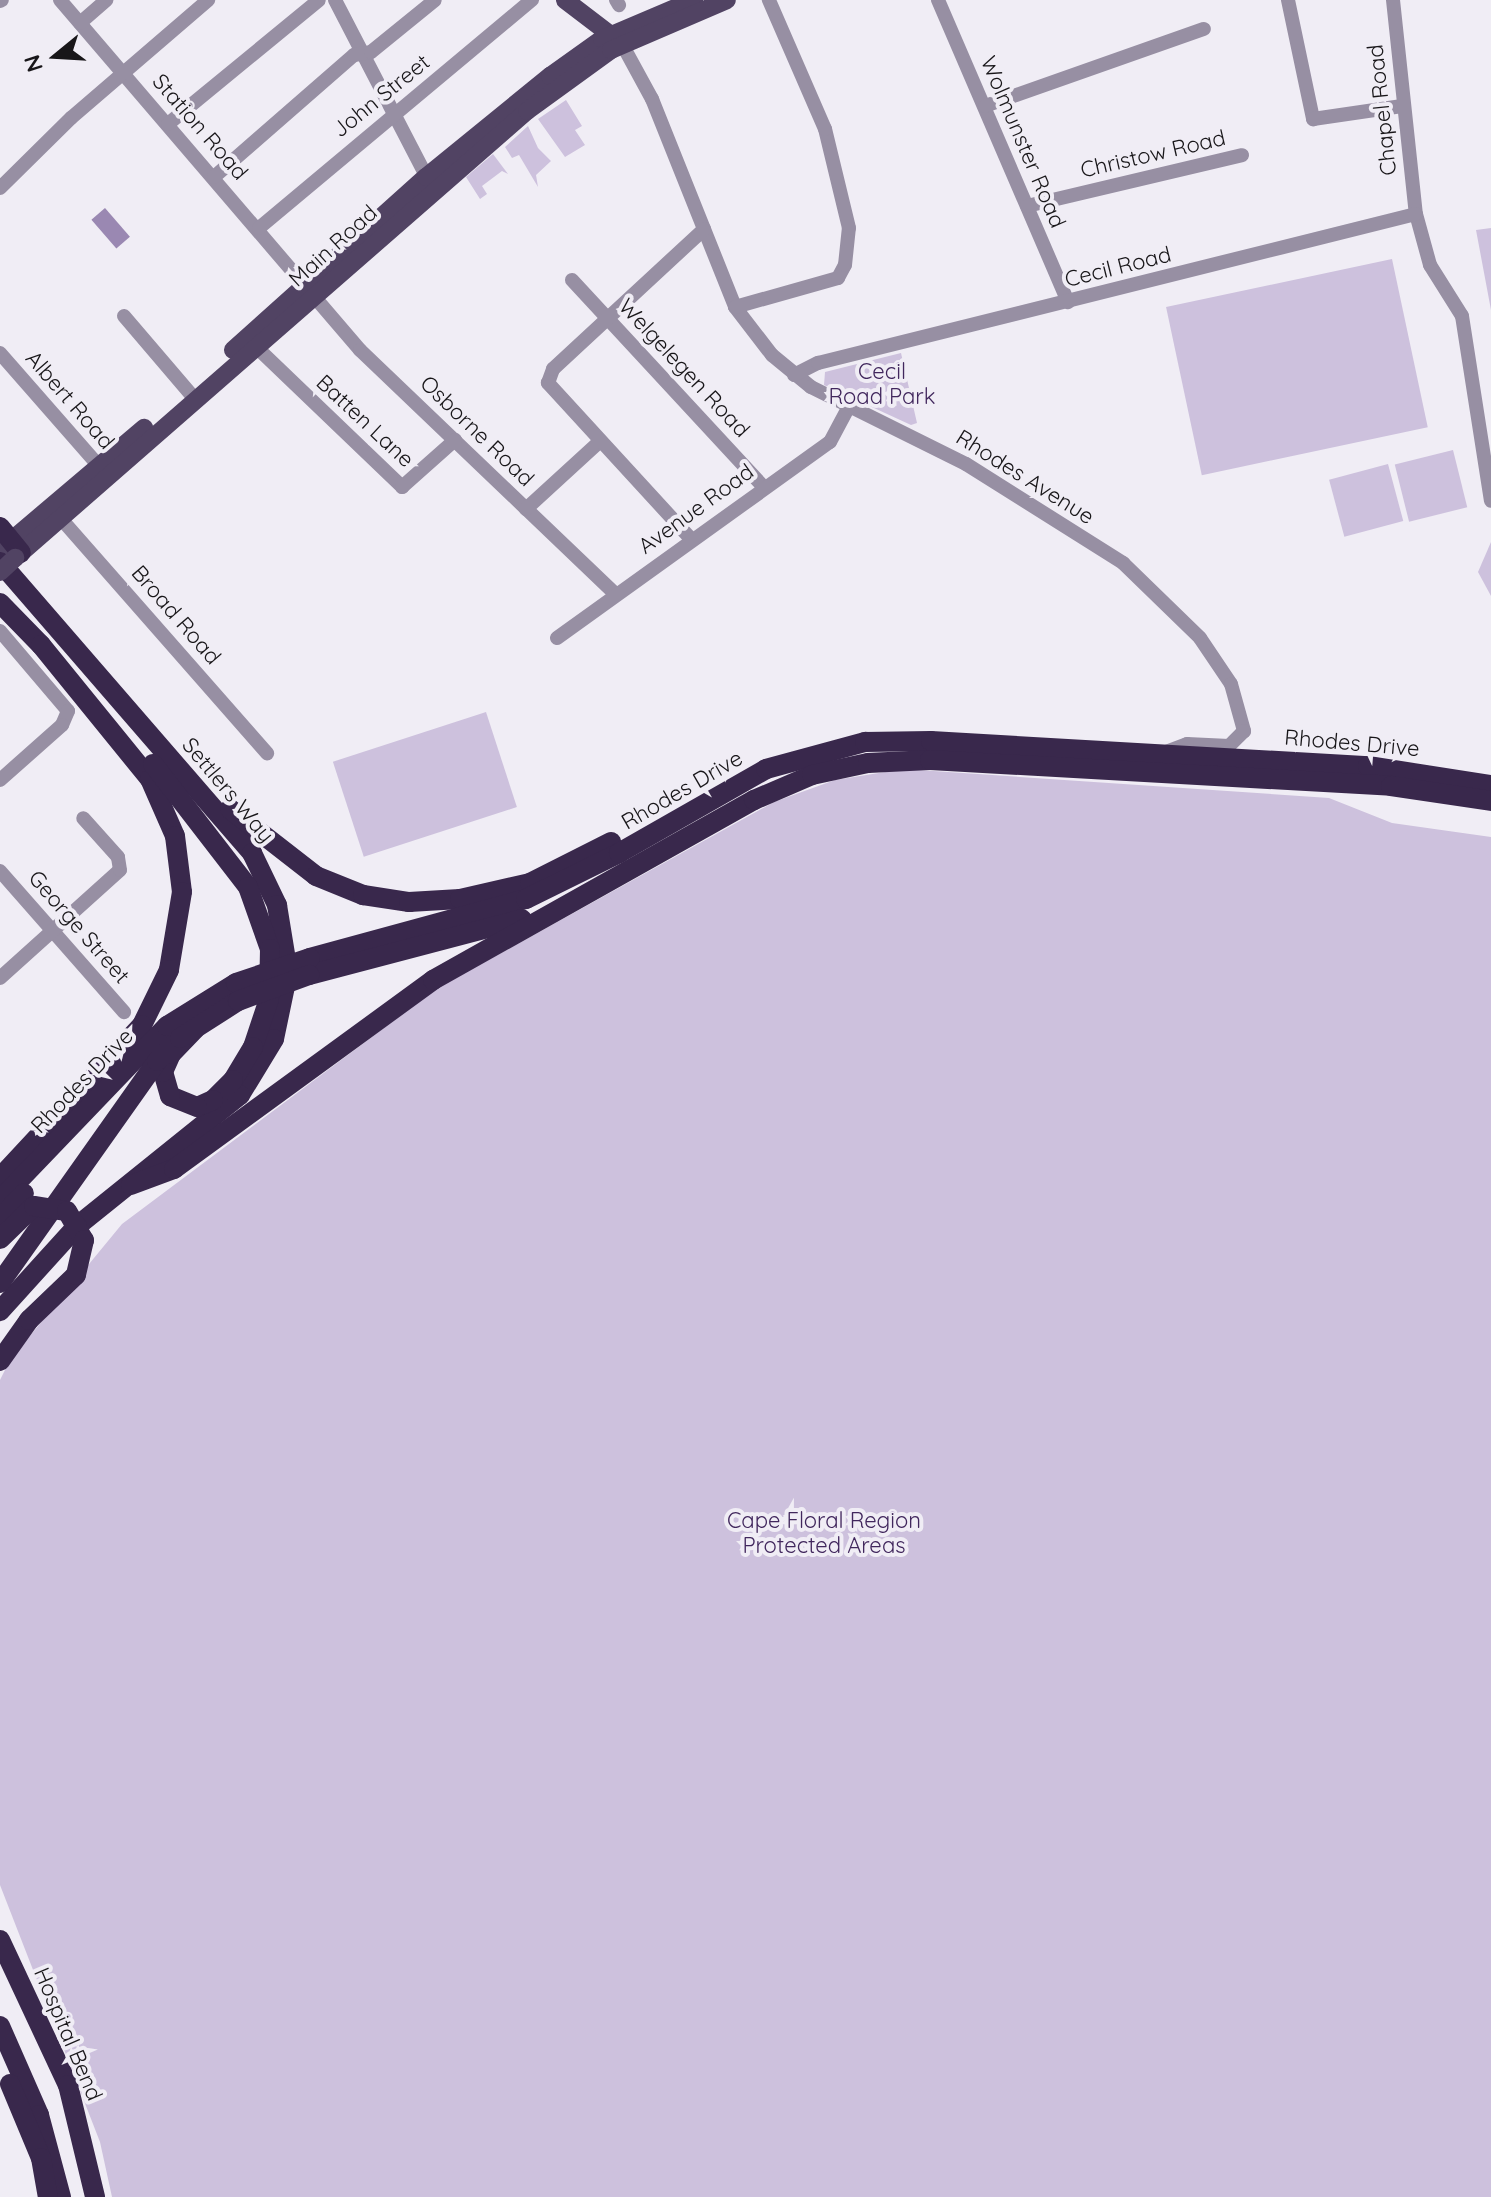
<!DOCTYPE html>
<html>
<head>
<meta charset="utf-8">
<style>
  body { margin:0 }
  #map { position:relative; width:1491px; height:2197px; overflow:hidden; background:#f0edf5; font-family:Quicksand,sans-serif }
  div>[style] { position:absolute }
  .green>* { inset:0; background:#cdc1dd; transform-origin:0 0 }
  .water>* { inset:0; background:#9a88b2; transform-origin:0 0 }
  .minor>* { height:14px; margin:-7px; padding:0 7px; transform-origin:7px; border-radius:7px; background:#978fa3 }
  .major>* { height:18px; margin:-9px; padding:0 9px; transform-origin:9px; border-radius:9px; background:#514363 }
  .highway>* { height:20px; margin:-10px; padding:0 10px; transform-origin:10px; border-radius:10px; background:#39284c }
  .major-bridge>* { height:18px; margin:-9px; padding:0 9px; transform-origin:9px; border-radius:9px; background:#514363 }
  .highway-bridge>* { height:20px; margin:-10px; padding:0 10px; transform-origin:10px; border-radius:10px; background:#39284c }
  span { translate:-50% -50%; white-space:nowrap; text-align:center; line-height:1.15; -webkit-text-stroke:8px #f0edf5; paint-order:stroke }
  .street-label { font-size:22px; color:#181619 }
  .park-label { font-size:22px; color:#41275d }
  .north { position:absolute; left:16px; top:16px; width:80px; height:80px; -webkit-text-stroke:6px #f0edf5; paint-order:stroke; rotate:252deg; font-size:22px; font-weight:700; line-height:32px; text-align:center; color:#181619 }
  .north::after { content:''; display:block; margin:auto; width:28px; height:36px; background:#181619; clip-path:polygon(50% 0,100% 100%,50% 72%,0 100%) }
</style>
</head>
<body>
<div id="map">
  <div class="green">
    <div style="clip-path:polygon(566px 100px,582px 126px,575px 130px,585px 145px,565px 157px,538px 119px)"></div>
    <div style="clip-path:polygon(528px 126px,538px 148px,551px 161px,536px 175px,538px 187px,519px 155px,512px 158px,505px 147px)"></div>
    <div style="clip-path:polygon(493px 154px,508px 174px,502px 171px,482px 186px,487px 194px,480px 199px,466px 177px)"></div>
    <div style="clip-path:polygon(1491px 228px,1491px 310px,1476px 230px)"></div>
    <div style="left:1392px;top:259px;width:172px;height:231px;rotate:78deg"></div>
    <div style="clip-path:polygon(901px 353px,917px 423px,911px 425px,824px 385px,825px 372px)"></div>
    <div style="left:1453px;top:450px;width:59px;height:60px;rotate:76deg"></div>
    <div style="left:1388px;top:464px;width:59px;height:61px;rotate:75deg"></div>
    <div style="clip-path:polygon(1491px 542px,1491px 596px,1478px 572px)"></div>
    <div style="left:486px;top:712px;width:100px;height:161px;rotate:72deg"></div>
    <div style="clip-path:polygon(904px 769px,1329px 798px,1392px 823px,1491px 837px,1491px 2197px,112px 2197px,100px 2142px,0 1885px,0 1380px,10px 1360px,122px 1224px,436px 989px,774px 802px,835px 780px)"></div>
  </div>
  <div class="water">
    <div style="left:105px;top:208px;width:38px;height:18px;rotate:49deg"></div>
  </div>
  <div class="minor">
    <div style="left:60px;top:0;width:461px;rotate:49.4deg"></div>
    <div style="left:360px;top:350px;width:353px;rotate:43.7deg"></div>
    <div style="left:335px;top:0;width:208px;rotate:62.6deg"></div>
    <div style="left:616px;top:0;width:6px;rotate:59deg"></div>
    <div style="left:938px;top:0;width:329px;rotate:66.7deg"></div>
    <div style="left:1288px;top:0;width:122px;rotate:78.1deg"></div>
    <div style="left:1313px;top:119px;width:90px;rotate:-8.3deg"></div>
    <div style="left:1393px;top:0;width:215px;rotate:83.9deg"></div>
    <div style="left:1416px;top:214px;width:53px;rotate:74.6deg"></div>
    <div style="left:1430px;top:265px;width:60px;rotate:57.9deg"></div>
    <div style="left:1462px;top:316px;width:187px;rotate:81.1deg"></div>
    <div style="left:0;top:1px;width:2px;rotate:-27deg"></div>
    <div style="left:80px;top:23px;width:35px;rotate:-41deg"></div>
    <div style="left:622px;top:44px;width:63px;rotate:61.4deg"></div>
    <div style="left:652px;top:99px;width:224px;rotate:68.2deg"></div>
    <div style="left:735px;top:307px;width:61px;rotate:52.4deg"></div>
    <div style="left:772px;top:355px;width:50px;rotate:39.4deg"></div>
    <div style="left:811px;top:387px;width:173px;rotate:26.4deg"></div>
    <div style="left:966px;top:464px;width:186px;rotate:32.2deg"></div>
    <div style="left:1123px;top:563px;width:107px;rotate:44.2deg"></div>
    <div style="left:1200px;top:638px;width:55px;rotate:56deg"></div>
    <div style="left:1231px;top:684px;width:49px;rotate:74.5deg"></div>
    <div style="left:1244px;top:731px;width:21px;rotate:135deg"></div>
    <div style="left:1229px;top:746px;width:42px;rotate:-177.3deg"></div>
    <div style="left:1187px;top:744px;width:22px;rotate:159deg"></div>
    <div style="left:985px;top:106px;width:232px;rotate:-19.4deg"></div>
    <div style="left:168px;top:124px;width:195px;rotate:-39.4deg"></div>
    <div style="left:214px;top:177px;width:186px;rotate:-41.1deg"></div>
    <div style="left:354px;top:55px;width:17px;rotate:-10deg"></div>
    <div style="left:371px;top:52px;width:82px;rotate:-39.1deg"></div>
    <div style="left:0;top:188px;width:100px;rotate:-44.6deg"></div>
    <div style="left:71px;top:118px;width:181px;rotate:-40.7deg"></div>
    <div style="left:1027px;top:206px;width:221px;rotate:-13.3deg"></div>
    <div style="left:259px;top:228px;width:356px;rotate:-39.9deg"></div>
    <div style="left:572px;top:280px;width:282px;rotate:47.2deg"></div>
    <div style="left:735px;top:307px;width:107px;rotate:-15.7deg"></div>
    <div style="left:838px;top:278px;width:15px;rotate:-62deg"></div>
    <div style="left:845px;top:265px;width:37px;rotate:-84deg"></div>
    <div style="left:849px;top:228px;width:102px;rotate:-103.6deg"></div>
    <div style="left:825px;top:129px;width:141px;rotate:-113.5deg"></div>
    <div style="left:124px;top:316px;width:109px;rotate:49.5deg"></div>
    <div style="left:250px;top:341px;width:211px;rotate:43.8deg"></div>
    <div style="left:402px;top:487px;width:71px;rotate:-41.6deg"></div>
    <div style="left:0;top:353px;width:158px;rotate:48.8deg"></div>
    <div style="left:794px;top:375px;width:27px;rotate:-27deg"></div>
    <div style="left:818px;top:363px;width:616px;rotate:-13.99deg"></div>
    <div style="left:526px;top:509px;width:99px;rotate:-42.5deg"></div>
    <div style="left:56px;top:513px;width:320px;rotate:48.7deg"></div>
    <div style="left:691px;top:539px;width:212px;rotate:-132.5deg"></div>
    <div style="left:548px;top:383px;width:15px;rotate:-70deg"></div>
    <div style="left:553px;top:369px;width:206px;rotate:-42.8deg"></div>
    <div style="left:0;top:631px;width:105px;rotate:49.6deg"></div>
    <div style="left:68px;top:711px;width:15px;rotate:113deg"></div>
    <div style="left:62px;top:725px;width:83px;rotate:138.4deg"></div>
    <div style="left:557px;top:638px;width:336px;rotate:-35.7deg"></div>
    <div style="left:830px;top:442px;width:40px;rotate:-62deg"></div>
    <div style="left:0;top:871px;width:188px;rotate:48.7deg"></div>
    <div style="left:0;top:978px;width:161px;rotate:-42deg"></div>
    <div style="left:120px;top:870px;width:13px;rotate:-99deg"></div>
    <div style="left:118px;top:857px;width:52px;rotate:-131.9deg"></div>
  </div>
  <div class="major">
    <div style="left:565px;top:0;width:69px;rotate:37.4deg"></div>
    <div style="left:233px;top:350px;width:259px;rotate:-41.9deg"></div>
    <div style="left:426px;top:177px;width:160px;rotate:-39.2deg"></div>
    <div style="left:550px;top:76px;width:64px;rotate:-35.4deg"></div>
    <div style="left:602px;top:39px;width:100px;rotate:-23deg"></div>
    <div style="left:0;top:550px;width:189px;rotate:-40.3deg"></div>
    <div style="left:15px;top:558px;width:680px;rotate:-41.12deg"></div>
    <div style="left:527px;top:111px;width:104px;rotate:-36deg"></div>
    <div style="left:611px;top:50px;width:126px;rotate:-23.3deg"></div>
  </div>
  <div class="highway">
    <div style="left:0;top:527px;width:33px;rotate:51deg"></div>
    <div style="left:0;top:562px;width:385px;rotate:49.1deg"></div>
    <div style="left:252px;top:853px;width:58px;rotate:64.3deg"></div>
    <div style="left:277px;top:905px;width:68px;rotate:80.7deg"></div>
    <div style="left:288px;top:972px;width:68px;rotate:101.8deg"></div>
    <div style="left:274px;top:1039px;width:66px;rotate:121.3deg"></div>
    <div style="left:240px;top:1095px;width:209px;rotate:141.2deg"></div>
    <div style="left:77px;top:1226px;width:115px;rotate:132.2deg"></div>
    <div style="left:0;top:603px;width:59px;rotate:45.7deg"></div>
    <div style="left:41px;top:645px;width:173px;rotate:50.9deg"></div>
    <div style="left:150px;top:779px;width:62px;rotate:66.3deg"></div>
    <div style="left:175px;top:836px;width:56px;rotate:82.9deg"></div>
    <div style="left:182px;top:892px;width:79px;rotate:99.5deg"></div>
    <div style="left:169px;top:970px;width:61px;rotate:116.1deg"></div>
    <div style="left:142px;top:1025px;width:209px;rotate:132.9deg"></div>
    <div style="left:153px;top:764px;width:155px;rotate:52.3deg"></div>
    <div style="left:248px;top:887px;width:66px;rotate:70.5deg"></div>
    <div style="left:270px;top:949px;width:50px;rotate:91.1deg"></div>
    <div style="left:269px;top:999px;width:51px;rotate:108.4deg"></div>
    <div style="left:253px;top:1047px;width:39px;rotate:121deg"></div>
    <div style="left:233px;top:1080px;width:28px;rotate:135deg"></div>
    <div style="left:213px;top:1100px;width:17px;rotate:156deg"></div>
    <div style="left:197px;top:1107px;width:29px;rotate:-158deg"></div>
    <div style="left:170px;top:1096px;width:25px;rotate:-106deg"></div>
    <div style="left:163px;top:1072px;width:20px;rotate:-66deg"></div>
    <div style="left:171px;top:1054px;width:35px;rotate:-46deg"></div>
    <div style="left:230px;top:809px;width:109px;rotate:37.9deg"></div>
    <div style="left:316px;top:876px;width:51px;rotate:22deg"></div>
    <div style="left:363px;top:895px;width:47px;rotate:8.7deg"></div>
    <div style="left:409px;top:902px;width:51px;rotate:-3.4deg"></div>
    <div style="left:460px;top:899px;width:72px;rotate:-12.9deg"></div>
    <div style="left:530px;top:883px;width:91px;rotate:-26.8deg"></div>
    <div style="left:310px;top:958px;width:224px;rotate:-15.3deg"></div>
    <div style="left:526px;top:899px;width:104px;rotate:-26.3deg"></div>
    <div style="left:619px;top:853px;width:169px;rotate:-29.7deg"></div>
    <div style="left:766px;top:769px;width:103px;rotate:-15.3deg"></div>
    <div style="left:865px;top:742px;width:66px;rotate:-0.9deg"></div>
    <div style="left:931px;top:741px;width:438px;rotate:3.3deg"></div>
    <div style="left:1368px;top:766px;width:124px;rotate:8.8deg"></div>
    <div style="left:309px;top:975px;width:220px;rotate:-14.7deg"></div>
    <div style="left:131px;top:1185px;width:46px;rotate:-20.4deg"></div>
    <div style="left:174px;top:1169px;width:321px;rotate:-36.1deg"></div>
    <div style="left:433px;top:980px;width:368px;rotate:-29.3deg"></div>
    <div style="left:754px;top:800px;width:63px;rotate:-23.3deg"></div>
    <div style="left:812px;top:775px;width:57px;rotate:-12.1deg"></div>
    <div style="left:868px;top:763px;width:62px;rotate:-2.8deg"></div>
    <div style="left:930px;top:760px;width:462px;rotate:3.2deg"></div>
    <div style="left:1391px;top:786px;width:101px;rotate:8.5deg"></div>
    <div style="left:0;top:1200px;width:241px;rotate:-46.2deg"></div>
    <div style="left:167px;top:1026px;width:81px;rotate:-31.9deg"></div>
    <div style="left:0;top:1219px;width:35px;rotate:-47deg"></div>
    <div style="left:0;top:1283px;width:272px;rotate:-54.7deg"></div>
    <div style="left:157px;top:1061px;width:33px;rotate:-45deg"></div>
    <div style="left:180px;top:1038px;width:69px;rotate:-32.5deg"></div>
    <div style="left:0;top:1361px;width:50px;rotate:-54.7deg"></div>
    <div style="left:29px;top:1320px;width:65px;rotate:-43.8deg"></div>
    <div style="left:0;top:1940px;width:160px;rotate:64.9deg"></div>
    <div style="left:68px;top:2085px;width:115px;rotate:76.4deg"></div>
    <div style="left:0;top:2026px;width:97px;rotate:66.3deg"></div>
    <div style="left:39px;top:2115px;width:85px;rotate:75deg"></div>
    <div style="left:10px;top:2084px;width:80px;rotate:67.3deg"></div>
    <div style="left:41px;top:2158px;width:40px;rotate:80deg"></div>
  </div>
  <div class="major-bridge">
    <div style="left:0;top:572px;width:21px;rotate:-43deg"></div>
  </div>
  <div class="highway-bridge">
    <div style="left:236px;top:983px;width:78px;rotate:-18.7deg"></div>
    <div style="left:238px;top:1001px;width:76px;rotate:-20.1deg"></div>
    <div style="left:0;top:1239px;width:47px;rotate:-44.1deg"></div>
    <div style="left:34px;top:1206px;width:33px;rotate:9deg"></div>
    <div style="left:67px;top:1211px;width:34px;rotate:60deg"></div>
    <div style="left:84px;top:1240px;width:36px;rotate:103deg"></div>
  </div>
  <div class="street-label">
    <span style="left:381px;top:96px;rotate:-39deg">John Street</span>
    <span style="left:1382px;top:110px;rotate:-96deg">Chapel Road</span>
    <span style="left:200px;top:127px;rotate:49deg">Station Road</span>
    <span style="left:1023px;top:142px;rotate:67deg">Wolmunster Road</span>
    <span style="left:1153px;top:154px;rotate:-13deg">Christow Road</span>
    <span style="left:333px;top:246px;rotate:-42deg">Main Road</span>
    <span style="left:1118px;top:267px;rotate:-14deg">Cecil Road</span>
    <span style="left:684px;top:368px;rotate:47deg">Welgelegen Road</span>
    <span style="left:70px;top:400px;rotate:49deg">Albert Road</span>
    <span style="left:365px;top:421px;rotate:43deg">Batten Lane</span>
    <span style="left:477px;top:431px;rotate:44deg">Osborne Road</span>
    <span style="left:1025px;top:477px;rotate:32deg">Rhodes Avenue</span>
    <span style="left:696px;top:509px;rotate:-36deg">Avenue Road</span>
    <span style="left:176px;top:615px;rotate:49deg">Broad Road</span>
    <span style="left:1352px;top:743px;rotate:5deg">Rhodes Drive</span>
    <span style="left:228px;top:790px;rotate:50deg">Settlers Way</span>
    <span style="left:682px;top:790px;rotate:-30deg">Rhodes Drive</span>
    <span style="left:79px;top:927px;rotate:49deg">George Street</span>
    <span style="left:82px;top:1081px;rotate:-46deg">Rhodes Drive</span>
    <span style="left:68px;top:2034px;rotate:67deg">Hospital Bend</span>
  </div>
  <div class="park-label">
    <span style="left:882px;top:384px">Cecil<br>Road Park</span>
    <span style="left:824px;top:1533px">Cape Floral Region<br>Protected Areas</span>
  </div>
  <div class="north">N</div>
</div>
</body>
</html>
